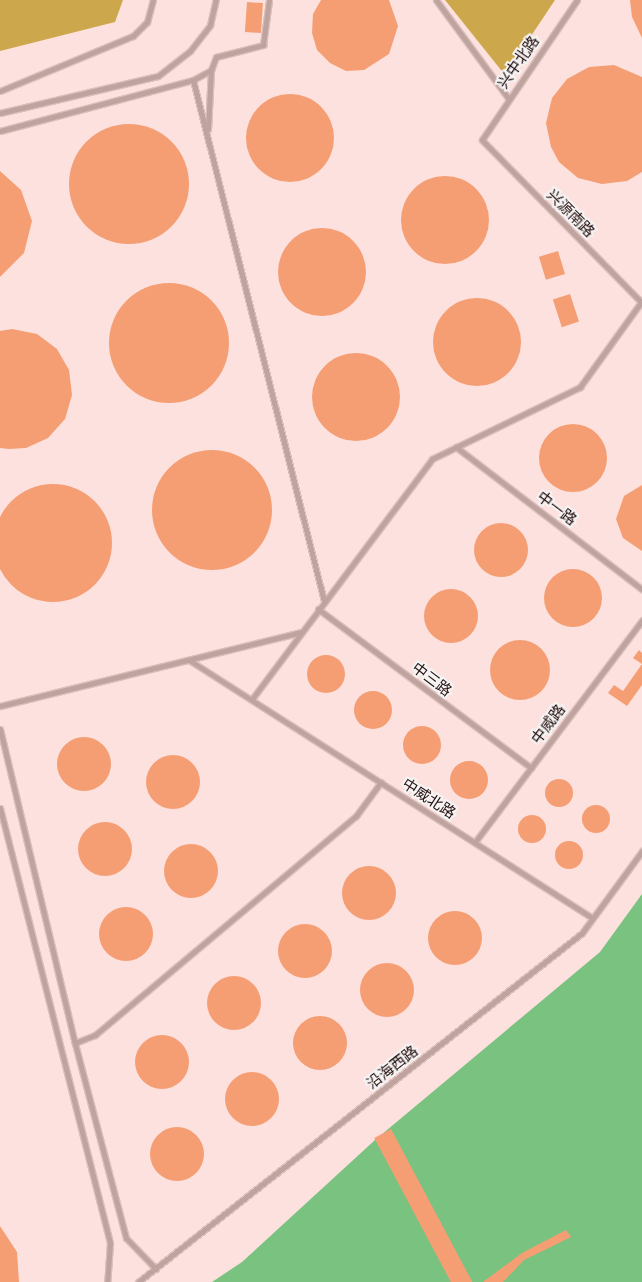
<!DOCTYPE html>
<html>
<head>
<meta charset="utf-8">
<style>
  body { margin:0 }
  #map { position:relative; width:642px; height:1282px; overflow:hidden; background:#fce1de; font-family:Lora,"Noto Sans SC",serif }
  div>[style] { position:absolute }
  .forest>* { inset:0; background:#cda74b }
  .water>* { inset:0; background:#7ac280 }
  .building>* { inset:0; background:#f59e74; transform-origin:0 0 }
  .round { border-radius:50% }
  .roads { filter:drop-shadow(1px 0 #dabfbd) drop-shadow(-1px 0 #dabfbd) drop-shadow(0 1px #dabfbd) drop-shadow(0 -1px #dabfbd) }
  .lane>* { height:5px; margin:-2.5px; padding:0 2.5px; transform-origin:2.5px; border-radius:2.5px; background:#bfa39f }
  span { translate:-50% -50%; white-space:nowrap; text-align:center; line-height:1.15; -webkit-text-stroke:4px #f5f5f5; paint-order:stroke }
  .street-label { font-size:15px; color:#250f0d }
</style>
</head>
<body>
<div id="map">
  <div class="forest">
    <div style="clip-path:polygon(0 0,123px 0,115px 22px,0 51px)"></div>
    <div style="clip-path:polygon(445px 0,555px 0,505px 75px)"></div>
  </div>
  <div class="water">
    <div style="clip-path:polygon(642px 894px,642px 1282px,212px 1282px,242px 1262px,375px 1140px,600px 952px)"></div>
  </div>
  <div class="building">
    <div style="clip-path:polygon(321px 0,389px 0,398px 26px,389px 54px,364px 70px,346px 71px,330px 63px,317px 50px,312px 33px,313px 14px)"></div>
    <div style="clip-path:polygon(630px 0,642px 0,642px 38px,632px 17px)"></div>
    <div style="left:247px;top:2px;width:16px;height:30px;rotate:4deg"></div>
    <div style="clip-path:polygon(614px 65px,642px 77px,642px 172px,627px 181px,602px 184px,578px 178px,559px 162px,551px 147px,546px 123px,552px 98px,567px 79px,589px 67px)"></div>
    <div class="round" style="left:246px;top:94px;width:88px;height:88px"></div>
    <div class="round" style="left:69px;top:124px;width:120px;height:120px"></div>
    <div style="clip-path:polygon(0 171px,21px 190px,32px 221px,24px 253px,0 277px)"></div>
    <div class="round" style="left:401px;top:176px;width:88px;height:88px"></div>
    <div class="round" style="left:278px;top:228px;width:88px;height:88px"></div>
    <div style="left:558px;top:251px;width:24px;height:20px;rotate:73deg"></div>
    <div class="round" style="left:109px;top:283px;width:120px;height:120px"></div>
    <div style="left:570px;top:294px;width:29px;height:18px;rotate:72deg"></div>
    <div class="round" style="left:433px;top:298px;width:88px;height:88px"></div>
    <div style="clip-path:polygon(12px 329px,37px 334px,57px 349px,69px 370px,72px 395px,65px 419px,48px 438px,26px 448px,9px 449px,0 448px,0 331px)"></div>
    <div class="round" style="left:312px;top:353px;width:88px;height:88px"></div>
    <div class="round" style="left:539px;top:424px;width:68px;height:68px"></div>
    <div class="round" style="left:152px;top:450px;width:120px;height:120px"></div>
    <div class="round" style="left:-6px;top:484px;width:118px;height:118px"></div>
    <div style="clip-path:polygon(642px 485px,642px 551px,623px 538px,616px 519px,624px 496px)"></div>
    <div class="round" style="left:474px;top:523px;width:54px;height:54px"></div>
    <div class="round" style="left:544px;top:569px;width:58px;height:58px"></div>
    <div class="round" style="left:424px;top:589px;width:54px;height:54px"></div>
    <div class="round" style="left:490px;top:640px;width:60px;height:60px"></div>
    <div style="clip-path:polygon(639px 650px,642px 653px,642px 685px,627px 706px,608px 693px,614px 685px,623px 691px,642px 664px,633px 658px)"></div>
    <div class="round" style="left:307px;top:655px;width:38px;height:38px"></div>
    <div class="round" style="left:354px;top:691px;width:38px;height:38px"></div>
    <div class="round" style="left:403px;top:726px;width:38px;height:38px"></div>
    <div class="round" style="left:57px;top:737px;width:54px;height:54px"></div>
    <div class="round" style="left:146px;top:755px;width:54px;height:54px"></div>
    <div class="round" style="left:450px;top:761px;width:38px;height:38px"></div>
    <div class="round" style="left:545px;top:779px;width:28px;height:28px"></div>
    <div class="round" style="left:582px;top:805px;width:28px;height:28px"></div>
    <div class="round" style="left:518px;top:815px;width:28px;height:28px"></div>
    <div class="round" style="left:78px;top:822px;width:54px;height:54px"></div>
    <div class="round" style="left:555px;top:841px;width:28px;height:28px"></div>
    <div class="round" style="left:164px;top:844px;width:54px;height:54px"></div>
    <div class="round" style="left:342px;top:866px;width:54px;height:54px"></div>
    <div class="round" style="left:99px;top:907px;width:54px;height:54px"></div>
    <div class="round" style="left:428px;top:911px;width:54px;height:54px"></div>
    <div class="round" style="left:278px;top:924px;width:54px;height:54px"></div>
    <div class="round" style="left:360px;top:963px;width:54px;height:54px"></div>
    <div class="round" style="left:207px;top:976px;width:54px;height:54px"></div>
    <div class="round" style="left:293px;top:1016px;width:54px;height:54px"></div>
    <div class="round" style="left:135px;top:1035px;width:54px;height:54px"></div>
    <div class="round" style="left:225px;top:1072px;width:54px;height:54px"></div>
    <div class="round" style="left:150px;top:1127px;width:54px;height:54px"></div>
    <div style="left:391px;top:1129px;width:174px;height:19px;rotate:62deg"></div>
    <div style="clip-path:polygon(0 1226px,17px 1252px,19px 1282px,0 1282px)"></div>
    <div style="clip-path:polygon(566px 1230px,571px 1237px,524px 1260px,503px 1282px,483px 1282px,522px 1253px)"></div>
  </div>
  <div class="roads">
    <div class="lane">
      <div style="left:436px;top:0;width:122px;rotate:53.7deg"></div>
      <div style="left:577px;top:0;width:169px;rotate:124.2deg"></div>
      <div style="left:482px;top:140px;width:228px;rotate:45.5deg"></div>
      <div style="left:193px;top:80px;width:21px;rotate:-29deg"></div>
      <div style="left:0;top:91px;width:144px;rotate:-22.5deg"></div>
      <div style="left:133px;top:36px;width:20px;rotate:-45deg"></div>
      <div style="left:147px;top:22px;width:23px;rotate:-75deg"></div>
      <div style="left:0;top:113px;width:162px;rotate:-13.2deg"></div>
      <div style="left:158px;top:76px;width:41px;rotate:-38deg"></div>
      <div style="left:190px;top:51px;width:33px;rotate:-52deg"></div>
      <div style="left:210px;top:25px;width:26px;rotate:-77deg"></div>
      <div style="left:208px;top:129px;width:59px;rotate:-87.1deg"></div>
      <div style="left:211px;top:70px;width:14px;rotate:-69deg"></div>
      <div style="left:216px;top:57px;width:49px;rotate:-14.3deg"></div>
      <div style="left:263px;top:45px;width:45px;rotate:-82.4deg"></div>
      <div style="left:0;top:131px;width:200px;rotate:-14.8deg"></div>
      <div style="left:193px;top:80px;width:537px;rotate:75.89deg"></div>
      <div style="left:456px;top:447px;width:234px;rotate:37.4deg"></div>
      <div style="left:318px;top:609px;width:266px;rotate:36.7deg"></div>
      <div style="left:189px;top:660px;width:479px;rotate:32.6deg"></div>
      <div style="left:252px;top:699px;width:300px;rotate:-53.1deg"></div>
      <div style="left:432px;top:459px;width:165px;rotate:-25.9deg"></div>
      <div style="left:580px;top:387px;width:105px;rotate:-54.3deg"></div>
      <div style="left:0;top:706px;width:310px;rotate:-13.8deg"></div>
      <div style="left:0;top:729px;width:323px;rotate:76.6deg"></div>
      <div style="left:0;top:808px;width:449px;rotate:75.8deg"></div>
      <div style="left:110px;top:1243px;width:39px;rotate:94deg"></div>
      <div style="left:475px;top:842px;width:278px;rotate:-53deg"></div>
      <div style="left:156px;top:1269px;width:43px;rotate:-134.1deg"></div>
      <div style="left:126px;top:1238px;width:202px;rotate:-104.7deg"></div>
      <div style="left:75px;top:1043px;width:22px;rotate:-22deg"></div>
      <div style="left:95px;top:1035px;width:341px;rotate:-40deg"></div>
      <div style="left:356px;top:816px;width:42px;rotate:-53.7deg"></div>
      <div style="left:138px;top:1282px;width:565px;rotate:-38.17deg"></div>
      <div style="left:582px;top:933px;width:102px;rotate:-53.8deg"></div>
    </div>
  </div>
  <div class="street-label">
    <span style="left:518px;top:62px;rotate:-55deg">兴中北路</span>
    <span style="left:571px;top:213px;rotate:45deg">兴源南路</span>
    <span style="left:557px;top:508px;rotate:37deg">中一路</span>
    <span style="left:432px;top:679px;rotate:37deg">中三路</span>
    <span style="left:548px;top:724px;rotate:-53deg">中威路</span>
    <span style="left:429px;top:798px;rotate:33deg">中威北路</span>
    <span style="left:392px;top:1067px;rotate:-38deg">沿海西路</span>
  </div>
</div>
</body>
</html>
